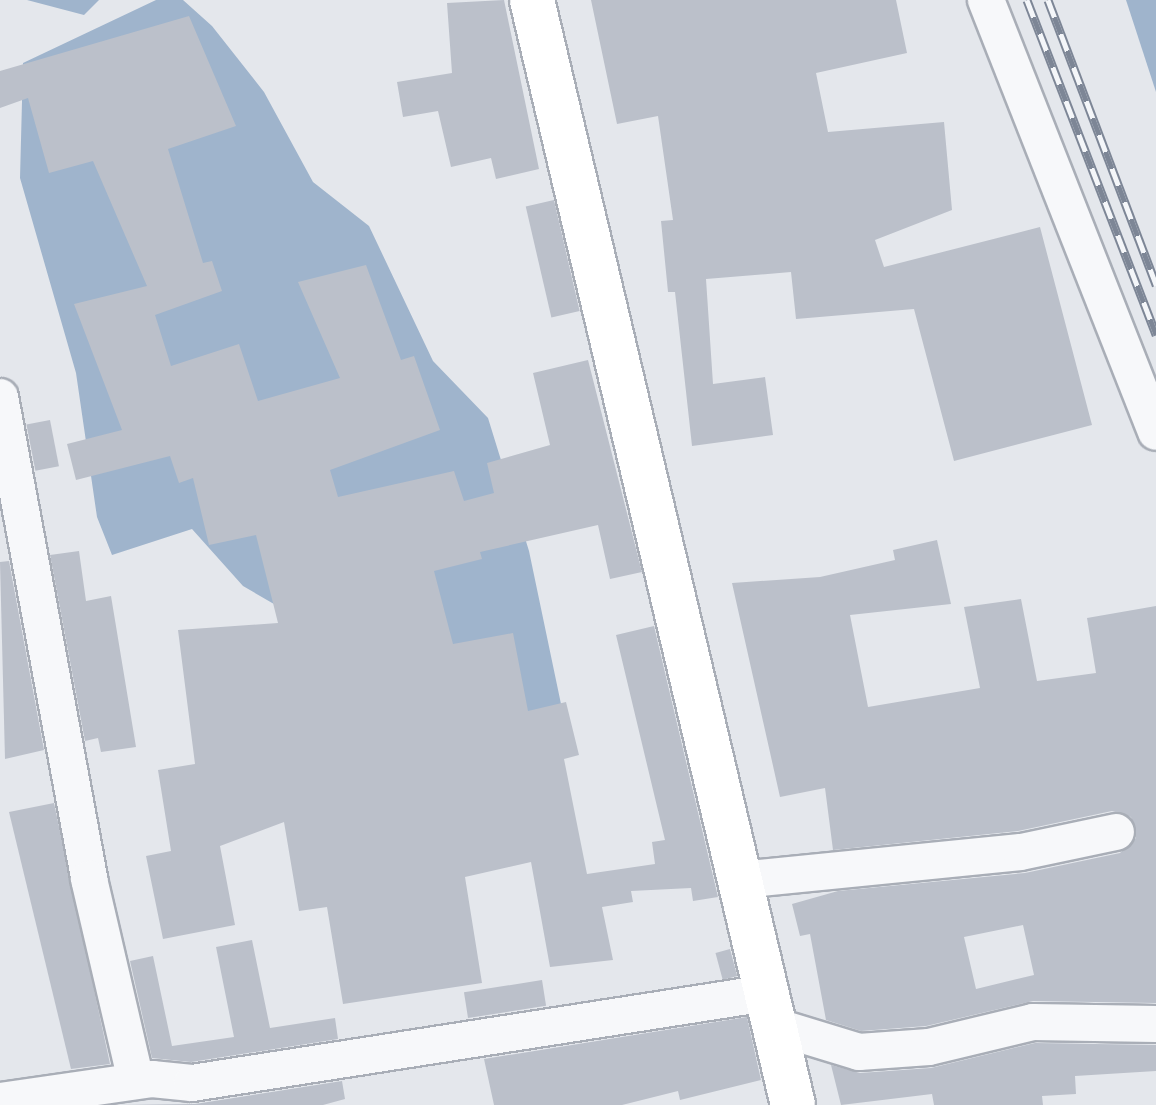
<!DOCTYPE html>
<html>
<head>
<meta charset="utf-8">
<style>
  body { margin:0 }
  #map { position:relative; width:1156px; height:1105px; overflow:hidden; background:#e4e7ec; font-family:"Noto Sans",sans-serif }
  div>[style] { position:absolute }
  .water>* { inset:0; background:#9fb4cc }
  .building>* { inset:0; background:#bbc0ca; transform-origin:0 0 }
  .roads { filter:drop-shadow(2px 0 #a9aeb7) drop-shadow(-2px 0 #a9aeb7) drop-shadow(0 2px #a9aeb7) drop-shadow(0 -2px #a9aeb7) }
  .minor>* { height:36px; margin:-18px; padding:0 18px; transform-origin:18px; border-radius:18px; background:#f7f8fa }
  .secondary>* { height:44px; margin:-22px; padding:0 22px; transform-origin:22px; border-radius:22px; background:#fff }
  .rail>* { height:9px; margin-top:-4.5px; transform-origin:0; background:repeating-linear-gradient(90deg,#f4f6f9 0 18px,#7d8696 0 36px); box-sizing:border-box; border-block:2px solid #7d8696 }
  span { translate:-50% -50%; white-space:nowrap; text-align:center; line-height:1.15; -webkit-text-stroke:6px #f4f6f9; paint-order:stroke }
</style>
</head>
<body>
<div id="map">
  <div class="water">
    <div style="clip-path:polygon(27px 0,99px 0,84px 15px)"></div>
    <div style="clip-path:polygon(156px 0,183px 0,212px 26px,264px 92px,313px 182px,369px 226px,433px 361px,488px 418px,529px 551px,561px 704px,555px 733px,293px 615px,243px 586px,192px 529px,112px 555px,97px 517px,76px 373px,20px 178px,23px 63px)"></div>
    <div style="clip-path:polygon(1126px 0,1156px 0,1156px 92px)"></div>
  </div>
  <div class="building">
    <div style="clip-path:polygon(504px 0,539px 169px,496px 179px,491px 158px,451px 167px,438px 111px,403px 117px,397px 82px,452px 73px,447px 3px)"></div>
    <div style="clip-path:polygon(591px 0,896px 0,907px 53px,816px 73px,828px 132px,944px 122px,952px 210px,875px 240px,884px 267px,1040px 227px,1092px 425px,954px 461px,914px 309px,796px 319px,791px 272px,706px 279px,713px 384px,765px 377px,773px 435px,692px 446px,675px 292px,668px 292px,661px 221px,673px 220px,658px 116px,617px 124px)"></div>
    <div style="clip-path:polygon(189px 16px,236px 126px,168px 149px,203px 263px,212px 261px,222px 291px,155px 315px,171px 366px,239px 344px,258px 401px,340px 378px,298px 282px,366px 265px,401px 360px,414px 356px,440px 430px,330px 470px,338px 497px,454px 471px,464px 501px,494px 493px,487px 463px,550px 445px,533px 373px,588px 360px,642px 572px,610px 579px,598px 525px,480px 552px,482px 559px,434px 571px,453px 644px,513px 633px,528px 711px,566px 702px,579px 755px,564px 759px,587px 874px,655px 864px,652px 842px,665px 840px,616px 635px,654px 626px,718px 897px,693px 901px,691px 888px,631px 891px,633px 902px,602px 907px,613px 960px,550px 967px,531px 862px,465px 877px,482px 983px,343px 1004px,327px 907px,299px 911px,284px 822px,220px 846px,235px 925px,163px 939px,146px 856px,171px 851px,158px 770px,195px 764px,178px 630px,278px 623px,256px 535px,209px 545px,193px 478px,179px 483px,170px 456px,76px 480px,67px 444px,122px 430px,74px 304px,147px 286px,93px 161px,49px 173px,28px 98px,0 108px,0 71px)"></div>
    <div style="left:554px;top:200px;width:114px;height:29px;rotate:77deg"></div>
    <div style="left:50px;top:420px;width:47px;height:24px;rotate:79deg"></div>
    <div style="clip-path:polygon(evenodd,937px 540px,951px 604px,850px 615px,868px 707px,980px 688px,964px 607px,1021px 599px,1037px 681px,1096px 673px,1087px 618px,1156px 606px,1156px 1003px,1033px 1001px,926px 1026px,861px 1031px,826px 1020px,810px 934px,800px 936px,792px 904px,838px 891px,1025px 873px,1120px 853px,1136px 838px,1131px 817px,1112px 811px,1018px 831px,833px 850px,825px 788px,780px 797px,732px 583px,820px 577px,895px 560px,893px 550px,937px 540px,1023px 925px,1034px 975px,976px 989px,964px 937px,1023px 925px)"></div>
    <div style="clip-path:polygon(79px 551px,86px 601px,111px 596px,136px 747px,101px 752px,98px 738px,85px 741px,50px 555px)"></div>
    <div style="clip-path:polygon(9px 561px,44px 750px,5px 759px,0 562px)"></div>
    <div style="clip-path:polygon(54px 803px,110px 1064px,71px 1069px,9px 812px)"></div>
    <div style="clip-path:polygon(252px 940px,270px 1028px,335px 1018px,338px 1039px,191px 1062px,152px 1058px,130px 961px,153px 956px,172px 1046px,234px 1037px,216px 947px)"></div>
    <div style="left:730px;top:949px;width:28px;height:15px;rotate:75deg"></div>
    <div style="left:542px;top:980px;width:26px;height:79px;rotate:81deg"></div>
    <div style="clip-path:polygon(747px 1017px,761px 1080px,680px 1100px,678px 1091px,622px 1105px,494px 1105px,484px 1059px)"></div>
    <div style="clip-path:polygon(1035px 1043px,1156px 1045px,1156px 1071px,1075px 1076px,1076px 1094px,1042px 1096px,1043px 1105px,934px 1105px,932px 1094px,841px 1105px,831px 1065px,860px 1073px,931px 1068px)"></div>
    <div style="clip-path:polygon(342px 1081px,345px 1099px,323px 1105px,119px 1105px,195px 1104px)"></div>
  </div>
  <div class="roads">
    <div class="minor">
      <div style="left:986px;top:0;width:464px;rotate:68.5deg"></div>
      <div style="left:0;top:397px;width:490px;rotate:79.5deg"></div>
      <div style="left:89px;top:879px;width:207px;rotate:76.9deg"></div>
      <div style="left:740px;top:880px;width:282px;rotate:-5.7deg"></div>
      <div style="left:1021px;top:852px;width:97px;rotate:-11.9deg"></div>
      <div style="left:774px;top:1026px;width:89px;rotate:17deg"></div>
      <div style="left:859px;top:1052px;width:70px;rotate:-4.1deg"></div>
      <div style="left:929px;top:1047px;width:107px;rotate:-13.5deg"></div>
      <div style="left:1033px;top:1022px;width:123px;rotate:0.9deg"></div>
      <div style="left:0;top:1101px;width:154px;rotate:-8.2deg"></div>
      <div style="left:152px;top:1079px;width:40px;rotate:5.7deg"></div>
      <div style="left:192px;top:1083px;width:582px;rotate:-8.9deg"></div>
    </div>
    <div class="secondary">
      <div style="left:532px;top:0;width:1135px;rotate:76.71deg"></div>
    </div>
  </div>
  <div class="rail">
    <div style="left:1027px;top:0;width:359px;rotate:68.9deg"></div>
    <div style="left:1048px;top:0;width:305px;rotate:69.2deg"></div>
  </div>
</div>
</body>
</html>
